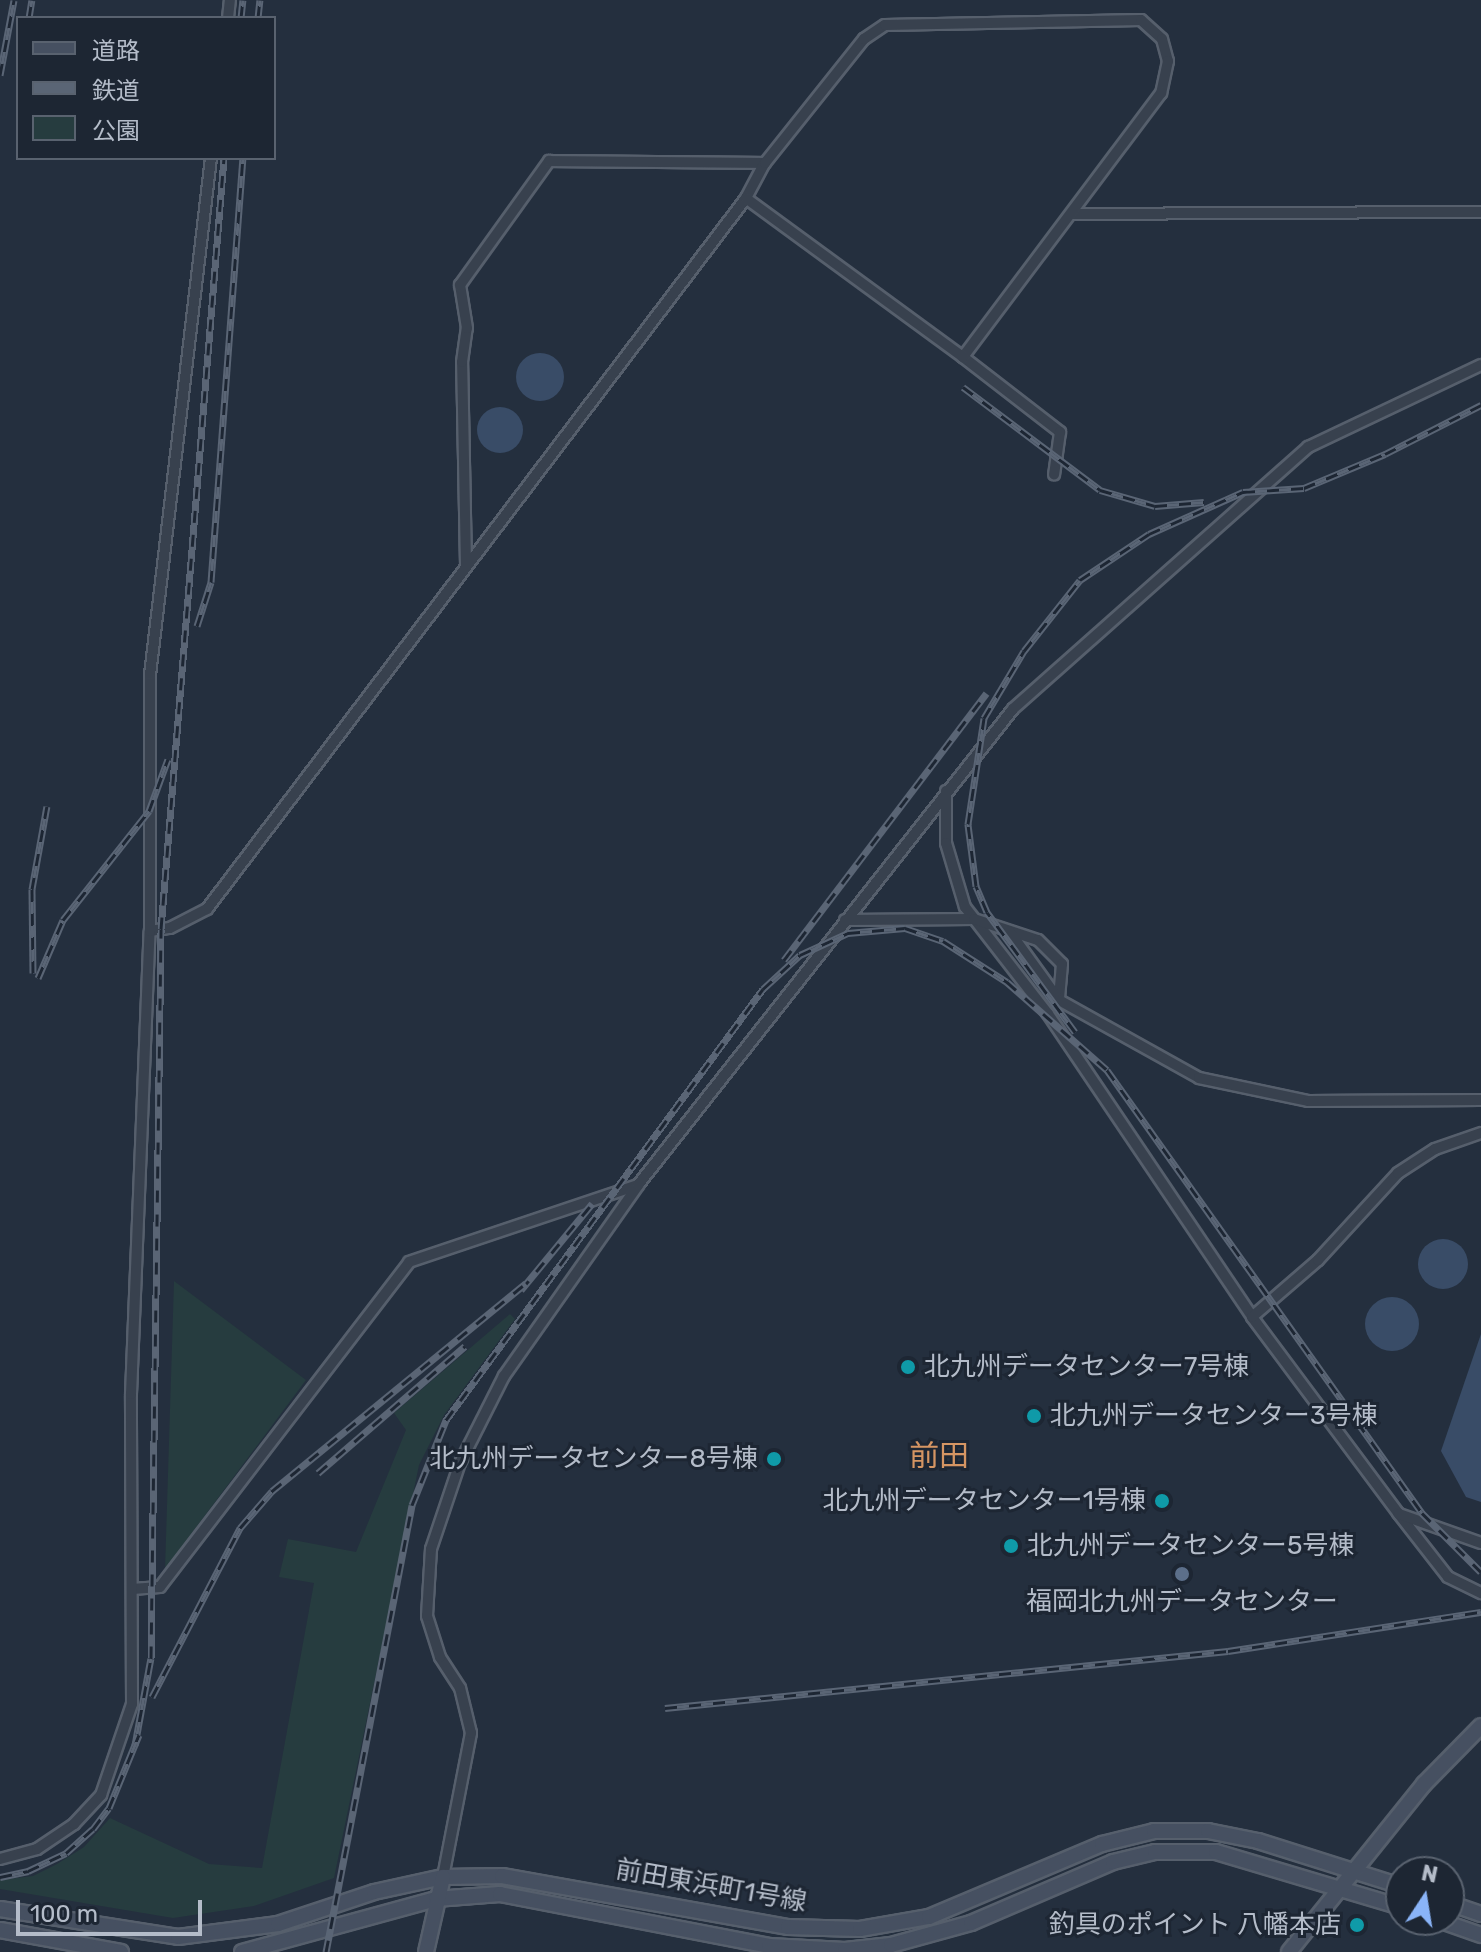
<!DOCTYPE html>
<html>
<head>
<meta charset="utf-8">
<style>
  body { margin:0 }
  #map { position:relative; width:1481px; height:1952px; overflow:hidden; background:#242f3e; font-family:Rubik,"Noto Sans JP",sans-serif }
  div>[style] { position:absolute }
  .green>* { inset:0; background:#263c3f }
  .water>* { inset:0; background:#394c67 }
  .round { border-radius:50% }
  .roads { filter:drop-shadow(2px 0 #565f6c) drop-shadow(-2px 0 #565f6c) drop-shadow(0 2px #565f6c) drop-shadow(0 -2px #565f6c) }
  .street>* { height:10px; margin:-5px; padding:0 5px; transform-origin:5px; border-radius:5px; background:#38414e }
  .secondary>* { height:14px; margin:-7px; padding:0 7px; transform-origin:7px; border-radius:7px; background:#465061 }
  .rail>* { height:7px; margin-top:-3.5px; transform-origin:0; background:repeating-linear-gradient(90deg,#1d2633 0 12px,#5a6575 0 24px); box-sizing:border-box; border-block:2px solid #5a6575 }
  .dots>* { width:22px; height:22px; translate:-50% -50%; box-sizing:border-box; border:4px solid #1d2633; border-radius:50% }
  span { translate:-50% -50%; white-space:nowrap; text-align:center; line-height:1.15; -webkit-text-stroke:6px #1d2633; paint-order:stroke }
  .poi-label { font-size:26px; color:#b4bcc9 }
  .left { translate:0 -50%; text-align:left }
  .right { translate:-100% -50%; text-align:right }
  .street-label { font-size:26px; color:#b4bcc9 }
  .quarter-label { font-size:30px; color:#d59563 }
  .legend { position:absolute; left:16px; top:16px; width:260px; height:144px; box-sizing:border-box; background:#1d2633; border:2px solid #59626f; margin:0; padding:10px 14px; list-style:none; font-size:24px; color:#b4bcc9 }
  .legend li { display:flex; align-items:center; gap:16px; height:40px }
  .legend b { width:40px; border:2px solid #59626f }
  .north { position:absolute; left:1385px; top:1856px; width:80px; height:80px; box-sizing:border-box; background:#1d2633; border:2px solid #59626f; border-radius:50%; rotate:12deg; font-size:22px; font-weight:700; line-height:32px; text-align:center; color:#b4bcc9 }
  .north::after { content:''; display:block; margin:auto; width:28px; height:36px; background:#8ab4f8; clip-path:polygon(50% 0,100% 100%,50% 72%,0 100%) }
  .scale { position:absolute; left:16px; top:1900px; width:186px; height:36px; box-sizing:border-box; border:4px solid #b4bcc9; border-top:0; padding-left:10px; font-size:24px; line-height:28px; white-space:nowrap; color:#b4bcc9; -webkit-text-stroke:6px #1d2633; paint-order:stroke }
</style>
</head>
<body>
<div id="map">
  <div class="green">
    <div style="clip-path:polygon(174px 1281px,306px 1380px,165px 1569px)"></div>
    <div style="clip-path:polygon(510px 1314px,515px 1319px,444px 1415px,419px 1465px,334px 1878px,254px 1906px,173px 1918px,0 1889px,0 1880px,33px 1876px,57px 1864px,84px 1847px,110px 1818px,209px 1864px,262px 1868px,314px 1583px,279px 1577px,288px 1539px,356px 1552px,406px 1430px,394px 1413px)"></div>
  </div>
  <div class="water">
    <div class="round" style="left:516px;top:353px;width:48px;height:48px"></div>
    <div class="round" style="left:477px;top:407px;width:46px;height:46px"></div>
    <div class="round" style="left:1418px;top:1239px;width:50px;height:50px"></div>
    <div class="round" style="left:1365px;top:1297px;width:54px;height:54px"></div>
    <div style="clip-path:polygon(1481px 1334px,1481px 1502px,1466px 1497px,1441px 1451px)"></div>
  </div>
  <div class="roads">
    <div class="street">
      <div style="left:228px;top:18px;width:18px;rotate:-84deg"></div>
      <div style="left:1072px;top:214px;width:409px;rotate:-0.3deg"></div>
      <div style="left:963px;top:357px;width:123px;rotate:37.7deg"></div>
      <div style="left:1060px;top:432px;width:43px;rotate:97.9deg"></div>
      <div style="left:466px;top:565px;width:203px;rotate:-91.1deg"></div>
      <div style="left:462px;top:362px;width:34px;rotate:-82deg"></div>
      <div style="left:467px;top:328px;width:44px;rotate:-99.2deg"></div>
      <div style="left:460px;top:285px;width:153px;rotate:-54.3deg"></div>
      <div style="left:549px;top:161px;width:216px;rotate:0.5deg"></div>
      <div style="left:946px;top:791px;width:52px;rotate:90deg"></div>
      <div style="left:946px;top:843px;width:67px;rotate:73.5deg"></div>
      <div style="left:965px;top:907px;width:135px;rotate:52.2deg"></div>
      <div style="left:1048px;top:1014px;width:365px;rotate:56deg"></div>
      <div style="left:1252px;top:1317px;width:244px;rotate:53.3deg"></div>
      <div style="left:1398px;top:1513px;width:81px;rotate:52deg"></div>
      <div style="left:1448px;top:1577px;width:37px;rotate:26deg"></div>
      <div style="left:845px;top:920px;width:129px;rotate:-0.4deg"></div>
      <div style="left:974px;top:919px;width:67px;rotate:18.2deg"></div>
      <div style="left:1038px;top:940px;width:34px;rotate:45deg"></div>
      <div style="left:1062px;top:964px;width:36px;rotate:95deg"></div>
      <div style="left:150px;top:931px;width:20px;rotate:-9deg"></div>
      <div style="left:170px;top:928px;width:42px;rotate:-27.2deg"></div>
      <div style="left:207px;top:909px;width:892px;rotate:-52.83deg"></div>
      <div style="left:746px;top:198px;width:40px;rotate:-62deg"></div>
      <div style="left:765px;top:163px;width:159px;rotate:-51.4deg"></div>
      <div style="left:864px;top:39px;width:25px;rotate:-34deg"></div>
      <div style="left:885px;top:25px;width:256px;rotate:-1.1deg"></div>
      <div style="left:1141px;top:20px;width:28px;rotate:42deg"></div>
      <div style="left:1162px;top:39px;width:23px;rotate:75deg"></div>
      <div style="left:1168px;top:61px;width:33px;rotate:102deg"></div>
      <div style="left:1161px;top:93px;width:330px;rotate:126.9deg"></div>
      <div style="left:963px;top:357px;width:269px;rotate:-143.8deg"></div>
      <div style="left:1009px;top:931px;width:85px;rotate:54.1deg"></div>
      <div style="left:1059px;top:1000px;width:160px;rotate:29.1deg"></div>
      <div style="left:1199px;top:1078px;width:111px;rotate:11.9deg"></div>
      <div style="left:1308px;top:1101px;width:173px;rotate:-0.3deg"></div>
      <div style="left:1252px;top:1317px;width:87px;rotate:-40.8deg"></div>
      <div style="left:1318px;top:1260px;width:118px;rotate:-47.4deg"></div>
      <div style="left:1398px;top:1173px;width:44px;rotate:-33deg"></div>
      <div style="left:1435px;top:1149px;width:49px;rotate:-19.2deg"></div>
      <div style="left:1399px;top:1514px;width:87px;rotate:19.5deg"></div>
      <div style="left:132px;top:1589px;width:28px;rotate:-4deg"></div>
      <div style="left:160px;top:1587px;width:409px;rotate:-52.5deg"></div>
      <div style="left:409px;top:1262px;width:242px;rotate:-18.6deg"></div>
      <div style="left:0;top:1859px;width:38px;rotate:-15deg"></div>
      <div style="left:37px;top:1849px;width:45px;rotate:-34deg"></div>
      <div style="left:74px;top:1824px;width:40px;rotate:-47deg"></div>
      <div style="left:101px;top:1795px;width:96px;rotate:-71.2deg"></div>
      <div style="left:132px;top:1704px;width:310px;rotate:-90.2deg"></div>
      <div style="left:131px;top:1394px;width:463px;rotate:-87.7deg"></div>
      <div style="left:150px;top:931px;width:256px;rotate:-90deg"></div>
      <div style="left:150px;top:675px;width:521px;rotate:-83.27deg"></div>
      <div style="left:443px;top:1877px;width:147px;rotate:-79deg"></div>
      <div style="left:471px;top:1733px;width:46px;rotate:-103.7deg"></div>
      <div style="left:460px;top:1688px;width:37px;rotate:-123deg"></div>
      <div style="left:440px;top:1657px;width:43px;rotate:-107.6deg"></div>
      <div style="left:427px;top:1616px;width:67px;rotate:-86.6deg"></div>
      <div style="left:431px;top:1549px;width:91px;rotate:-71.4deg"></div>
      <div style="left:460px;top:1463px;width:97px;rotate:-63.2deg"></div>
      <div style="left:504px;top:1376px;width:233px;rotate:-54.9deg"></div>
      <div style="left:638px;top:1185px;width:606px;rotate:-51.77deg"></div>
      <div style="left:1013px;top:709px;width:395px;rotate:-41.6deg"></div>
      <div style="left:1308px;top:447px;width:191px;rotate:-25.4deg"></div>
    </div>
    <div class="secondary">
      <div style="left:1449px;top:1903px;width:34px;rotate:19deg"></div>
      <div style="left:0;top:1909px;width:180px;rotate:8.9deg"></div>
      <div style="left:178px;top:1937px;width:101px;rotate:-7.4deg"></div>
      <div style="left:278px;top:1924px;width:101px;rotate:-18.4deg"></div>
      <div style="left:374px;top:1892px;width:71px;rotate:-12.3deg"></div>
      <div style="left:443px;top:1877px;width:59px;rotate:-1deg"></div>
      <div style="left:502px;top:1876px;width:291px;rotate:10.1deg"></div>
      <div style="left:788px;top:1927px;width:72px;rotate:1.6deg"></div>
      <div style="left:860px;top:1929px;width:70px;rotate:-9.9deg"></div>
      <div style="left:929px;top:1917px;width:188px;rotate:-22.9deg"></div>
      <div style="left:1102px;top:1844px;width:54px;rotate:-14deg"></div>
      <div style="left:1154px;top:1831px;width:54px"></div>
      <div style="left:1208px;top:1831px;width:51px;rotate:11.3deg"></div>
      <div style="left:1258px;top:1841px;width:150px;rotate:17.5deg"></div>
      <div style="left:1438px;top:1920px;width:46px;rotate:19.2deg"></div>
      <div style="left:0;top:1930px;width:123px;rotate:10.3deg"></div>
      <div style="left:242px;top:1952px;width:201px;rotate:-15.3deg"></div>
      <div style="left:436px;top:1899px;width:64px;rotate:-4.5deg"></div>
      <div style="left:500px;top:1894px;width:274px;rotate:10.9deg"></div>
      <div style="left:769px;top:1946px;width:76px;rotate:3deg"></div>
      <div style="left:845px;top:1950px;width:46px;rotate:-6.2deg"></div>
      <div style="left:891px;top:1945px;width:83px;rotate:-15.4deg"></div>
      <div style="left:971px;top:1923px;width:155px;rotate:-23.2deg"></div>
      <div style="left:1113px;top:1862px;width:43px;rotate:-13.4deg"></div>
      <div style="left:1155px;top:1852px;width:61px"></div>
      <div style="left:1216px;top:1852px;width:193px;rotate:16.6deg"></div>
      <div style="left:426px;top:1952px;width:77px;rotate:-77.2deg"></div>
      <div style="left:1289px;top:1952px;width:216px;rotate:-51.2deg"></div>
      <div style="left:1424px;top:1784px;width:81px;rotate:-45.5deg"></div>
    </div>
  </div>
  <div class="rail">
    <div style="left:29px;top:18px;width:18px;rotate:-81deg"></div>
    <div style="left:241px;top:18px;width:18px;rotate:-84deg"></div>
    <div style="left:258px;top:18px;width:18px;rotate:-84deg"></div>
    <div style="left:0;top:75px;width:76px;rotate:-79.4deg"></div>
    <div style="left:963px;top:387px;width:171px;rotate:36.9deg"></div>
    <div style="left:1100px;top:490px;width:57px;rotate:16.2deg"></div>
    <div style="left:1155px;top:506px;width:49px;rotate:-4.7deg"></div>
    <div style="left:197px;top:626px;width:46px;rotate:-72.3deg"></div>
    <div style="left:211px;top:582px;width:425px;rotate:-85.7deg"></div>
    <div style="left:784px;top:960px;width:335px;rotate:-52.8deg"></div>
    <div style="left:33px;top:973px;width:84px;rotate:-90.7deg"></div>
    <div style="left:32px;top:889px;width:84px;rotate:-79.8deg"></div>
    <div style="left:38px;top:978px;width:63px;rotate:-66.7deg"></div>
    <div style="left:63px;top:920px;width:139px;rotate:-51.7deg"></div>
    <div style="left:149px;top:811px;width:55px;rotate:-69.9deg"></div>
    <div style="left:1075px;top:1032px;width:149px;rotate:-126.3deg"></div>
    <div style="left:987px;top:912px;width:28px;rotate:-113deg"></div>
    <div style="left:976px;top:886px;width:63px;rotate:-97.4deg"></div>
    <div style="left:968px;top:824px;width:107px;rotate:-81.4deg"></div>
    <div style="left:984px;top:718px;width:78px;rotate:-59.2deg"></div>
    <div style="left:1024px;top:651px;width:90px;rotate:-51.7deg"></div>
    <div style="left:1080px;top:580px;width:83px;rotate:-33.7deg"></div>
    <div style="left:1149px;top:534px;width:103px;rotate:-24.1deg"></div>
    <div style="left:1243px;top:492px;width:61px;rotate:-3.8deg"></div>
    <div style="left:1304px;top:488px;width:88px;rotate:-22.8deg"></div>
    <div style="left:1385px;top:454px;width:108px;rotate:-27deg"></div>
    <div style="left:521px;top:1290px;width:112px;rotate:-50.5deg"></div>
    <div style="left:318px;top:1473px;width:194px;rotate:-40.8deg"></div>
    <div style="left:152px;top:1697px;width:191px;rotate:-62.5deg"></div>
    <div style="left:240px;top:1528px;width:49px;rotate:-49.1deg"></div>
    <div style="left:272px;top:1491px;width:328px;rotate:-39.3deg"></div>
    <div style="left:665px;top:1708px;width:566px;rotate:-5.78deg"></div>
    <div style="left:1228px;top:1651px;width:256px;rotate:-8.8deg"></div>
    <div style="left:135px;top:1745px;width:88px;rotate:-79.6deg"></div>
    <div style="left:151px;top:1658px;width:729px;rotate:-89.21deg"></div>
    <div style="left:161px;top:929px;width:774px;rotate:-85.33deg"></div>
    <div style="left:0;top:1877px;width:29px;rotate:-12deg"></div>
    <div style="left:28px;top:1871px;width:42px;rotate:-25.3deg"></div>
    <div style="left:66px;top:1853px;width:36px;rotate:-42deg"></div>
    <div style="left:93px;top:1829px;width:26px;rotate:-53deg"></div>
    <div style="left:109px;top:1808px;width:79px;rotate:-67.7deg"></div>
    <div style="left:326px;top:1952px;width:455px;rotate:-79.1deg"></div>
    <div style="left:412px;top:1505px;width:92px;rotate:-68.2deg"></div>
    <div style="left:446px;top:1420px;width:535px;rotate:-53.67deg"></div>
    <div style="left:763px;top:989px;width:50px;rotate:-42.6deg"></div>
    <div style="left:800px;top:955px;width:53px;rotate:-24.6deg"></div>
    <div style="left:848px;top:933px;width:57px;rotate:-5deg"></div>
    <div style="left:905px;top:928px;width:40px;rotate:18.9deg"></div>
    <div style="left:943px;top:941px;width:76px;rotate:32.6deg"></div>
    <div style="left:1007px;top:982px;width:133px;rotate:41.3deg"></div>
    <div style="left:1107px;top:1070px;width:544px;rotate:54.58deg"></div>
    <div style="left:1422px;top:1513px;width:83px;rotate:45deg"></div>
  </div>
  <div class="dots">
    <div style="left:908px;top:1367px;background:#0f9aa8"></div>
    <div style="left:1034px;top:1416px;background:#0f9aa8"></div>
    <div style="left:774px;top:1459px;background:#0f9aa8"></div>
    <div style="left:1162px;top:1501px;background:#0f9aa8"></div>
    <div style="left:1011px;top:1546px;background:#0f9aa8"></div>
    <div style="left:1182px;top:1574px;background:#5c6f8a"></div>
    <div style="left:1357px;top:1925px;background:#0f9aa8"></div>
  </div>
  <div class="poi-label">
    <span class="left" style="left:924px;top:1367px">北九州データセンター7号棟</span>
    <span class="left" style="left:1050px;top:1416px">北九州データセンター3号棟</span>
    <span class="right" style="left:758px;top:1459px">北九州データセンター8号棟</span>
    <span class="right" style="left:1146px;top:1501px">北九州データセンター1号棟</span>
    <span class="left" style="left:1027px;top:1546px">北九州データセンター5号棟</span>
    <span style="left:1182px;top:1602px">福岡北九州データセンター</span>
    <span class="right" style="left:1341px;top:1925px">釣具のポイント 八幡本店</span>
  </div>
  <div class="street-label">
    <span style="left:711px;top:1886px;rotate:10deg">前田東浜町1号線</span>
  </div>
  <div class="quarter-label">
    <span style="left:939px;top:1456px">前田</span>
  </div>
  <ul class="legend">
  <li><b style="height:10px;background:#465061"></b>道路</li>
  <li><b style="height:10px;background:#5a6575"></b>鉄道</li>
  <li><b style="height:22px;background:#263c3f"></b>公園</li>
  </ul>
  <div class="north">N</div>
  <div class="scale">100 m</div>
</div>
</body>
</html>
